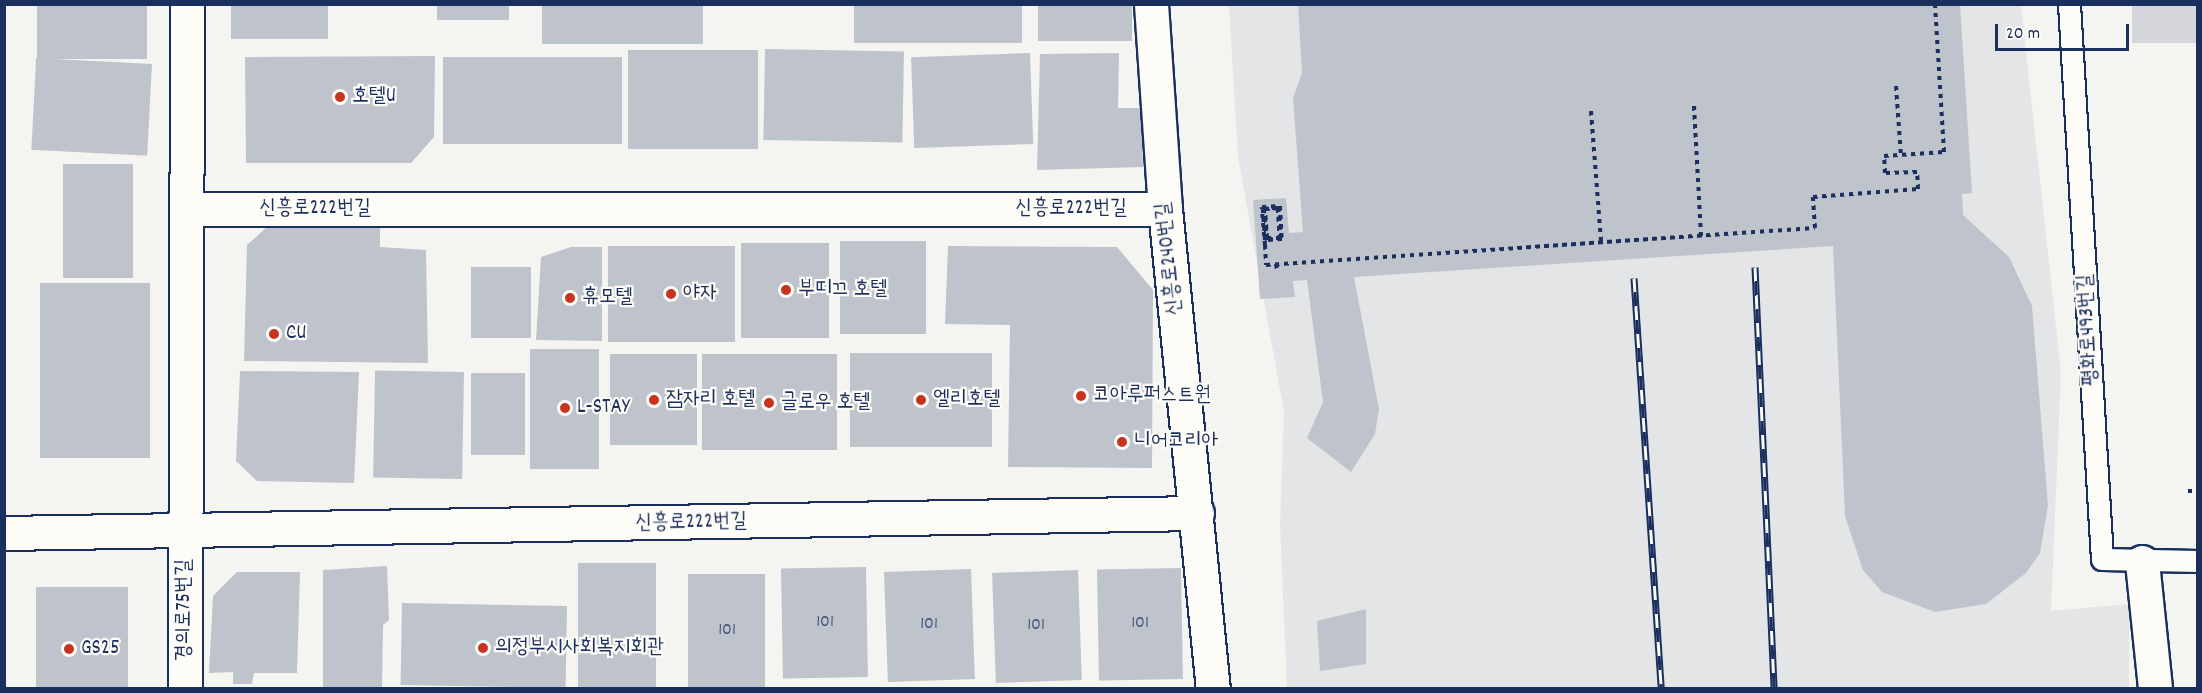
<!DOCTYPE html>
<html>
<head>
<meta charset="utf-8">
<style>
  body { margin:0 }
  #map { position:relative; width:2202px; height:693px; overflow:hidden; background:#f4f4f1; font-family:Dekko,"Poor Story",sans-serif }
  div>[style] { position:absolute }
  .built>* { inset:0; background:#e4e5e6 }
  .green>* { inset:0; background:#d4d6db; transform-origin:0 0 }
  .building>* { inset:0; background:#bfc3cc; transform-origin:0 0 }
  .path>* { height:4px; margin-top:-2px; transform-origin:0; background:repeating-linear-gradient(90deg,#1b2f5e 0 4.5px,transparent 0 9px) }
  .roads { filter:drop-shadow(2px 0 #1b2f5e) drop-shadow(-2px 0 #1b2f5e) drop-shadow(0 2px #1b2f5e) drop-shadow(0 -2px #1b2f5e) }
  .service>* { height:21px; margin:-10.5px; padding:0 10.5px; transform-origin:10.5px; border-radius:10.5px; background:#fdfcf7 }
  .minor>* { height:33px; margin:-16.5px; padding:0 16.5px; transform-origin:16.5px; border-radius:16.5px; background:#fdfcf7 }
  .rail>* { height:7px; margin-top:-3.5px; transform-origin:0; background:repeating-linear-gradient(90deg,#fdfcf7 0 14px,#1b2f5e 0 28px); box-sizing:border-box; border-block:2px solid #1b2f5e }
  .path-bridge>* { height:4px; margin-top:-2px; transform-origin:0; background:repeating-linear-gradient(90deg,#1b2f5e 0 4.5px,transparent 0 9px) }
  .dots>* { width:16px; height:16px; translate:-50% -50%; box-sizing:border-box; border:3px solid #fdfcf7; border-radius:50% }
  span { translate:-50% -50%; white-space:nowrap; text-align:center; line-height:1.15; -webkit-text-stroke:4.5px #fdfcf7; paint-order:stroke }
  .number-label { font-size:18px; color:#44547a }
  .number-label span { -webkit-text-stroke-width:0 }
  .poi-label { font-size:21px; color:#1b2f5e }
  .left { translate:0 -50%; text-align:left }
  .street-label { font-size:21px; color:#1b2f5e }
  .frame { position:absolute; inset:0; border:6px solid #1b2f5e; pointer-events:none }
  .scale { position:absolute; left:1995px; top:24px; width:134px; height:27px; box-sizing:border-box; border:3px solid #1b2f5e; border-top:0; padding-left:8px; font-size:18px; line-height:21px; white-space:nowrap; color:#1b2f5e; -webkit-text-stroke:4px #fdfcf7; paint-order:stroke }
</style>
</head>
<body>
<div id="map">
  <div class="built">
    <div style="clip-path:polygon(1229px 5px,2021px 5px,2061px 373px,2051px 611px,2129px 604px,2129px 688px,1287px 688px,1280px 525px,1284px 412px,1238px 157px)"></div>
  </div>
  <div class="green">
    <div style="left:2132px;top:5px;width:65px;height:38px"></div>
  </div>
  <div class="building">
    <div style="left:37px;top:4px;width:110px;height:55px"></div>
    <div style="left:231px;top:4px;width:97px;height:35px"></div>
    <div style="left:437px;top:4px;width:72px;height:16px"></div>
    <div style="left:542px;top:4px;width:161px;height:40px"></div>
    <div style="left:854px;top:4px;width:168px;height:39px"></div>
    <div style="left:1038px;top:4px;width:94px;height:37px"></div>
    <div style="clip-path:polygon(1298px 4px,1960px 4px,1972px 193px,1962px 194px,1963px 215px,2009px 257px,2032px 306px,2048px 506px,2040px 553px,2026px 573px,1986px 604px,1935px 612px,1882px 592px,1863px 570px,1845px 516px,1833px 246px,1354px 277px,1379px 409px,1375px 434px,1351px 472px,1307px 438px,1323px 402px,1307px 280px,1293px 281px,1295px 297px,1260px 299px,1253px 200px,1286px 198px,1289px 233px,1303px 232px,1293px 98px,1302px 73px)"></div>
    <div style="left:765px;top:49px;width:139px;height:91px;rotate:1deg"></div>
    <div style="left:628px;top:50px;width:130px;height:99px"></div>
    <div style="left:1030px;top:53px;width:91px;height:119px;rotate:88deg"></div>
    <div style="clip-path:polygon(1119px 53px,1118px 108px,1141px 108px,1143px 167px,1037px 170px,1040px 54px)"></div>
    <div style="clip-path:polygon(435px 56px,434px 137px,411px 163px,246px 163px,245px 57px)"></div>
    <div style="left:443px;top:57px;width:179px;height:87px"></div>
    <div style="left:152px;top:64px;width:92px;height:116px;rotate:93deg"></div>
    <div style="left:63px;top:164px;width:70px;height:114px"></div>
    <div style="clip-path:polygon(267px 227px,380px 227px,380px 247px,426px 250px,428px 363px,244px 361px,247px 245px)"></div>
    <div style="left:840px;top:241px;width:86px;height:93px"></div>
    <div style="left:741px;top:243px;width:88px;height:95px"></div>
    <div style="left:608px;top:246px;width:127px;height:96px"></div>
    <div style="clip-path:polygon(948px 246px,1117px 247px,1153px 290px,1152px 468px,1008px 467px,1010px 325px,945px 324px)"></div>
    <div style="clip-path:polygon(571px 247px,602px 247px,602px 341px,536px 340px,541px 257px)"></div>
    <div style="left:471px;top:267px;width:60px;height:71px"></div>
    <div style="left:40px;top:283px;width:110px;height:175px"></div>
    <div style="left:530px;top:349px;width:69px;height:120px"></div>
    <div style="left:992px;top:353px;width:94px;height:142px;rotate:90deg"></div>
    <div style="left:610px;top:354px;width:87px;height:91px"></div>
    <div style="left:702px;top:354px;width:135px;height:96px"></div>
    <div style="clip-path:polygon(240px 371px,359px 372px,354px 483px,257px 481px,236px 461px)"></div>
    <div style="left:464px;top:372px;width:107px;height:89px;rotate:91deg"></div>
    <div style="left:525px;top:373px;width:82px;height:54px;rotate:90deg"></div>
    <div style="left:578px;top:563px;width:78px;height:125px"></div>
    <div style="clip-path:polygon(387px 566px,389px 620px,383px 625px,382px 688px,323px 688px,323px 570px)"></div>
    <div style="left:866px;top:567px;width:110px;height:85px;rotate:89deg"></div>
    <div style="left:1181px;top:568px;width:111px;height:84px;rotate:89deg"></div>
    <div style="left:971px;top:569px;width:110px;height:87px;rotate:88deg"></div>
    <div style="left:1078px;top:570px;width:110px;height:86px;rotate:88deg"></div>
    <div style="clip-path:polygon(237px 572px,300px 572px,297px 673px,254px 673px,252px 684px,233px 684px,233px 672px,209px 673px,213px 596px)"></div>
    <div style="left:688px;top:574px;width:77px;height:114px"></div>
    <div style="left:36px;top:587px;width:92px;height:101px"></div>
    <div style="left:567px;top:606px;width:82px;height:165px;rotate:91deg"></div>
    <div style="clip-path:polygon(1366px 609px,1366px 664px,1320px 671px,1317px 621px)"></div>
  </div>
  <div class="path">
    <div style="left:1896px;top:86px;width:69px;rotate:85.9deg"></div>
    <div style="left:1694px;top:106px;width:130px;rotate:86.9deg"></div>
    <div style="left:1591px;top:111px;width:131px;rotate:85.6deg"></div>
    <div style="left:1918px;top:189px;width:17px;rotate:-93deg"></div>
    <div style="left:1917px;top:172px;width:32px;rotate:178deg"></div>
    <div style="left:1885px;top:173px;width:17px;rotate:-93deg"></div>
    <div style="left:1884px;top:156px;width:60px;rotate:-3.8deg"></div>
    <div style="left:1944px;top:152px;width:148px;rotate:-93.5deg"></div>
    <div style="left:1265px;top:245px;width:38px;rotate:-95deg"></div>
    <div style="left:1262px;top:207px;width:18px;rotate:-3deg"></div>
    <div style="left:1280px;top:206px;width:33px;rotate:87deg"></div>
    <div style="left:1282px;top:239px;width:17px;rotate:177deg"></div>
    <div style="left:1265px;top:240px;width:31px;rotate:-94deg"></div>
    <div style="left:1263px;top:209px;width:16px;rotate:-7deg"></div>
    <div style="left:1279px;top:207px;width:31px;rotate:86deg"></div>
    <div style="left:1281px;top:238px;width:14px;rotate:172deg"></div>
    <div style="left:1267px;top:240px;width:31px;rotate:-96deg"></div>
    <div style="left:1264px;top:209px;width:14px;rotate:-4deg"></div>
    <div style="left:1278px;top:208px;width:30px;rotate:86deg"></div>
    <div style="left:1280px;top:238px;width:13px;rotate:180deg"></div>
    <div style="left:1267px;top:238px;width:29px;rotate:-94deg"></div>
    <div style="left:1265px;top:209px;width:13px;rotate:-4deg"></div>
    <div style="left:1278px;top:208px;width:34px;rotate:87deg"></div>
    <div style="left:1276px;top:264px;width:6px;rotate:81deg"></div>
    <div style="left:2190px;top:489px;width:7px;rotate:90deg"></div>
  </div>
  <div class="roads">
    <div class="service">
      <div style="left:2069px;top:4px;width:556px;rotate:86.6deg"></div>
      <div style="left:2102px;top:559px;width:96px;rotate:1.2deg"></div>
    </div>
    <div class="minor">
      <div style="left:1151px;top:4px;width:205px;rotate:86.1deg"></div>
      <div style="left:1165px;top:209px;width:481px;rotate:84.3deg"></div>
      <div style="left:186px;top:209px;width:979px"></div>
      <div style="left:4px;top:533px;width:1193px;rotate:-0.96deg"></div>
      <div style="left:2142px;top:562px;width:127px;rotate:84.1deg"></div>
      <div style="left:185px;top:688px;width:684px;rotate:-89.83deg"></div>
    </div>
  </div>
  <div class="rail">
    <div style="left:1755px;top:267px;width:421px;rotate:87.4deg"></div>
    <div style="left:1634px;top:278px;width:411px;rotate:86.2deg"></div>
  </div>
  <div class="path-bridge">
    <div style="left:1265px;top:245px;width:20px;rotate:87deg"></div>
    <div style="left:1266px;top:265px;width:550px;rotate:-3.86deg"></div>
    <div style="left:1815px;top:228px;width:31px;rotate:-94deg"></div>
    <div style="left:1813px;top:197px;width:105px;rotate:-4.4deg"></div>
  </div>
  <div class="dots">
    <div style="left:340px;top:97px;background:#c8321e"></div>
    <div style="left:786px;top:290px;background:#c8321e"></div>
    <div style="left:671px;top:294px;background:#c8321e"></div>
    <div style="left:570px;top:298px;background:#c8321e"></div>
    <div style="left:274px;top:334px;background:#c8321e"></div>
    <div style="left:1081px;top:396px;background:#c8321e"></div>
    <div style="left:654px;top:400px;background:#c8321e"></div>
    <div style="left:921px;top:400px;background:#c8321e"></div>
    <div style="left:769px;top:403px;background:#c8321e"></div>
    <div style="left:565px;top:408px;background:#c8321e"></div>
    <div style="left:1122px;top:442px;background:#c8321e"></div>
    <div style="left:483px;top:648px;background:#c8321e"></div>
    <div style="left:69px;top:649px;background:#c8321e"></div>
  </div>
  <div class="number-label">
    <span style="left:825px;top:623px">101</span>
    <span style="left:1140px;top:624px">101</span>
    <span style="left:929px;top:625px">101</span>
    <span style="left:1036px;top:626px">101</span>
    <span style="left:727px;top:631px">101</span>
  </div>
  <div class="poi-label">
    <span class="left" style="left:352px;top:97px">호텔U</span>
    <span class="left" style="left:798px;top:290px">부띠끄 호텔</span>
    <span class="left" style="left:683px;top:294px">야자</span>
    <span class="left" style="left:582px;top:298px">휴모텔</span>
    <span class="left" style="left:286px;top:334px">CU</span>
    <span class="left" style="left:1093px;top:396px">코아루퍼스트원</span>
    <span class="left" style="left:666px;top:400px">잠자리 호텔</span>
    <span class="left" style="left:933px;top:400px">엘리호텔</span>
    <span class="left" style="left:781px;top:403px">글로우 호텔</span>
    <span class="left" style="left:577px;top:408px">L-STAY</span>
    <span class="left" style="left:1134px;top:442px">니어코리아</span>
    <span class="left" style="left:495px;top:648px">의정부시사회복지회관</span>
    <span class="left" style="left:81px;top:649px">GS25</span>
  </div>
  <div class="street-label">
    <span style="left:315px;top:209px">신흥로222번길</span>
    <span style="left:1071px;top:209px">신흥로222번길</span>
    <span style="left:1170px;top:259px;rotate:-96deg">신흥로240번길</span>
    <span style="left:2089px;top:330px;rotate:-93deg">평화로493번길</span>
    <span style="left:691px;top:523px;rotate:-1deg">신흥로222번길</span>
    <span style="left:185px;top:610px;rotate:-90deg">경의로75번길</span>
  </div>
  <div class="frame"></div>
  <div class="scale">20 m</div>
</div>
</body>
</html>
